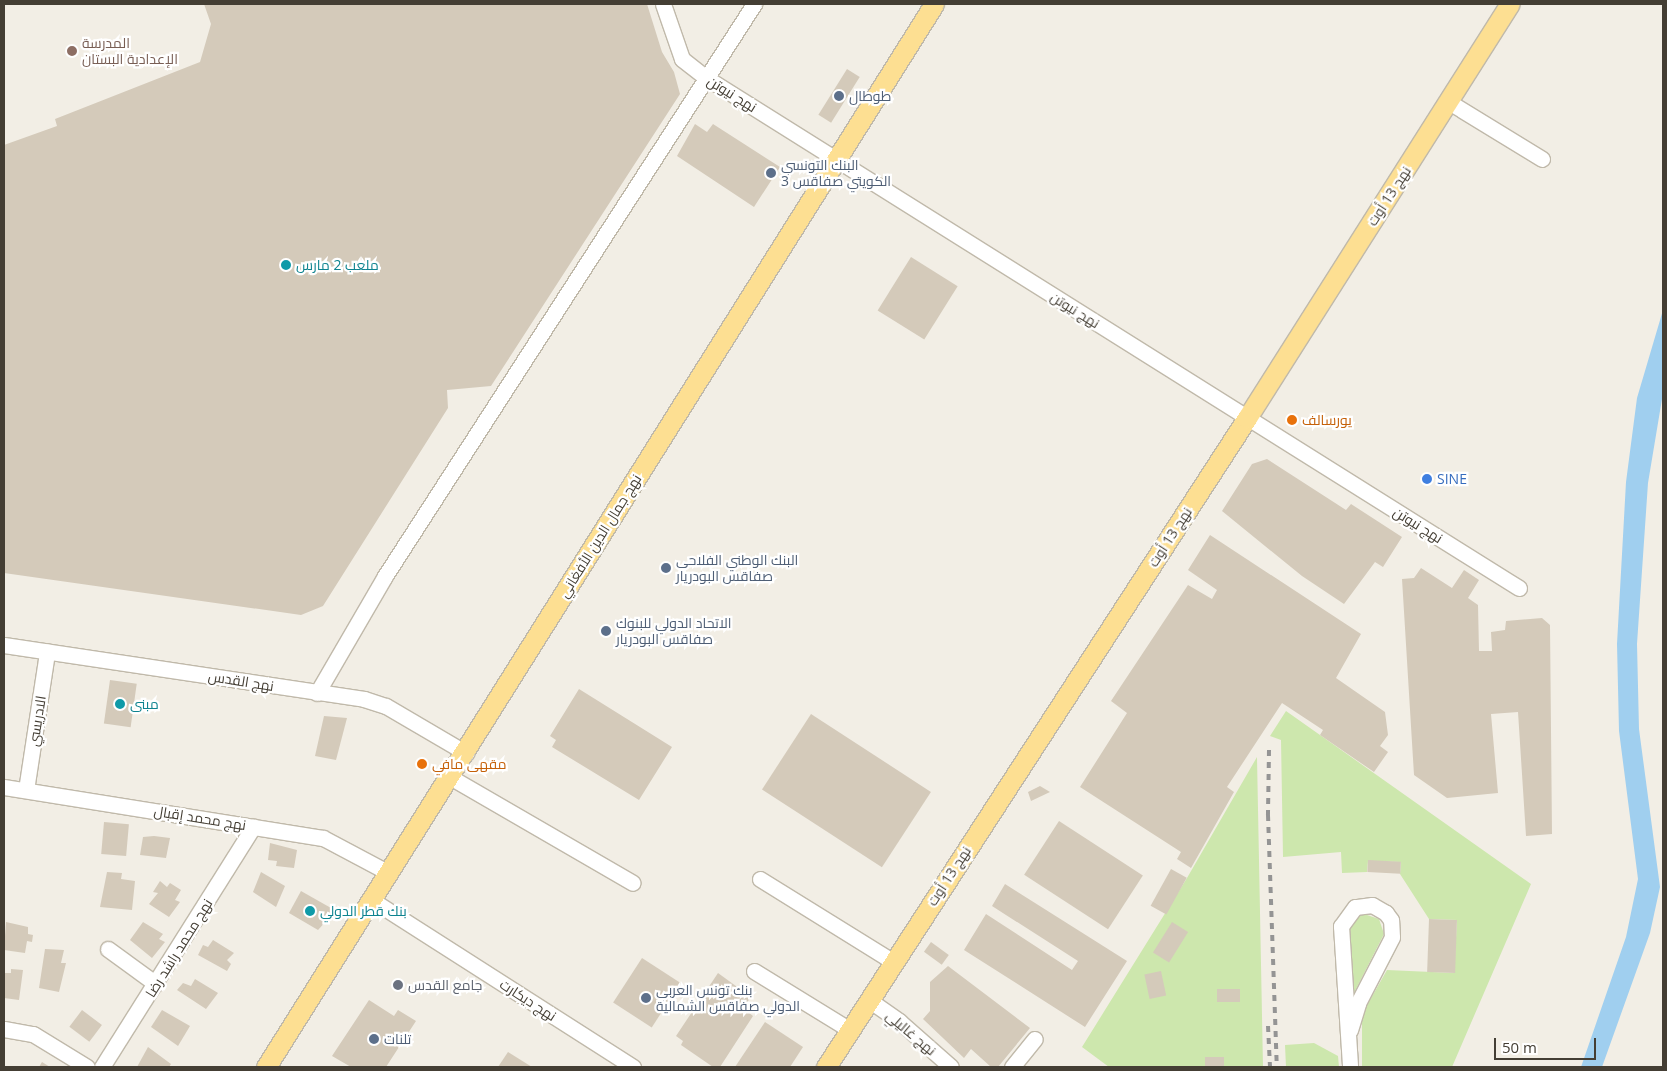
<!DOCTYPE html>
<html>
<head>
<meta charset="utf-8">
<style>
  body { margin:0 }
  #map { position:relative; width:1667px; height:1071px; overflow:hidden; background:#f2eee5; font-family:"Open Sans",Cairo,sans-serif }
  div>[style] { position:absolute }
  .green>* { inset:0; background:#cde7ad }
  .water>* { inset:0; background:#a0cfef }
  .building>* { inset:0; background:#d4caba; transform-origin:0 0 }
  .roads { filter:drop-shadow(1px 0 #c0b9aa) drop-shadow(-1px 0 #c0b9aa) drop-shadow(0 1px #c0b9aa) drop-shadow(0 -1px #c0b9aa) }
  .minor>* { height:15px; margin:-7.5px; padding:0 7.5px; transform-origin:7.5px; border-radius:7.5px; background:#fff }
  .major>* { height:19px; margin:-9.5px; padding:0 9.5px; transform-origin:9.5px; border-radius:9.5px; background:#fddf92 }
  .rail>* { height:4px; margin-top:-2px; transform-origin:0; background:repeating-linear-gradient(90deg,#949494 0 6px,transparent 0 12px) }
  .dots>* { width:14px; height:14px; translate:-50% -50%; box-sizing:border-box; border:2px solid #fff; border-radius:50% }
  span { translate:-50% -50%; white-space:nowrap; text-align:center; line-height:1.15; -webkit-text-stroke:4.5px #fff; paint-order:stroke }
  .education-label { font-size:14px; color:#785e54 }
  .left { translate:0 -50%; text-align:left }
  .street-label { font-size:14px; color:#443e34 }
  .service-label { font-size:14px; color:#4e5e75 }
  .culture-label { font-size:14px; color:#0d838f }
  .food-label { font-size:14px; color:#c56008 }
  .shop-label { font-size:14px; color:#366cbe }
  .worship-label { font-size:14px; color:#5b616d }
  .frame { position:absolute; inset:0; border:5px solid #443e34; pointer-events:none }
  .scale { position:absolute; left:1494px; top:1038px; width:102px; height:22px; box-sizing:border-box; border:2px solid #443e34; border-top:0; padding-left:6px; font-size:15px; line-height:18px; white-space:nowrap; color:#443e34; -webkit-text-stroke:4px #fff; paint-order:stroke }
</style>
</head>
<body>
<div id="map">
  <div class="green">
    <div style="clip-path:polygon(1286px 711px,1531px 884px,1452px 1067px,1362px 1067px,1362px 1014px,1387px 970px,1454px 973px,1457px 920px,1429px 919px,1400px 874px,1401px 862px,1368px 861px,1367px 872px,1342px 873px,1341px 852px,1283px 857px,1281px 740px,1270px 736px)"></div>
    <div style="clip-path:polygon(1257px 757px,1263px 1067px,1109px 1067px,1082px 1047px,1187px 878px)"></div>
    <div style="clip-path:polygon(1364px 914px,1379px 919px,1384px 934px,1353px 995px,1349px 929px,1354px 919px)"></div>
    <div style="clip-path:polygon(1314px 1043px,1338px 1056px,1339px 1067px,1286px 1067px,1285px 1045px)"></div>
  </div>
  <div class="water">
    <div style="clip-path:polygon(1663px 310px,1663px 393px,1648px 483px,1637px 644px,1639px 729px,1660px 887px,1650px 933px,1602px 1067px,1581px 1067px,1626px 937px,1638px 879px,1619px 731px,1617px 644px,1626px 482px,1637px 398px)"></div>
  </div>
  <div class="building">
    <div style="clip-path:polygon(204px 4px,647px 4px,662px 52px,674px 72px,680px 94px,491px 386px,447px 390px,448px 408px,323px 606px,301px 615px,4px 573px,4px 145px,57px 126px,55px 119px,200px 62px,211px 24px)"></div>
    <div style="left:847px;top:69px;width:15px;height:54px;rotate:32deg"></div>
    <div style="clip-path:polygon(695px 124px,707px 132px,713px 124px,780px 167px,754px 207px,677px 156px)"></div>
    <div style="left:911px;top:257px;width:55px;height:63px;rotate:32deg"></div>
    <div style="clip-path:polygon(1267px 459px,1346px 510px,1351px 504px,1402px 537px,1383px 567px,1375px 562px,1344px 604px,1302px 576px,1222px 511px,1252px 464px)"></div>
    <div style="clip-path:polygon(1210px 535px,1361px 634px,1336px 678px,1385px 712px,1388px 735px,1380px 746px,1388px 752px,1374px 772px,1320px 735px,1323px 730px,1282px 703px,1227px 787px,1234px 792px,1191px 868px,1177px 859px,1181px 852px,1080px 787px,1127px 713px,1111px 701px,1188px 585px,1212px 599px,1217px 590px,1188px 570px)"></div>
    <div style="clip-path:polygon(1421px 568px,1452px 588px,1464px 570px,1479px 580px,1468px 598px,1478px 605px,1479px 651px,1492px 651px,1491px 632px,1505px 630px,1506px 621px,1542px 618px,1550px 625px,1552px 834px,1526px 836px,1518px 712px,1491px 714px,1498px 793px,1447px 798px,1414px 775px,1402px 579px,1414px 578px)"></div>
    <div style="left:110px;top:680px;width:27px;height:44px;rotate:8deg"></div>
    <div style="clip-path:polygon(579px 689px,672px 747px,639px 800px,552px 747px,556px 740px,550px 736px)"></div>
    <div style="left:811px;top:714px;width:143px;height:90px;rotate:33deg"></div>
    <div style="clip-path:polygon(324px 716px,347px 718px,336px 760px,315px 756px)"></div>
    <div style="clip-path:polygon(1040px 786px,1050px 792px,1031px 801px,1028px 792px)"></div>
    <div style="left:1059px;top:821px;width:100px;height:64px;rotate:33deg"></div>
    <div style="left:104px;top:822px;width:25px;height:32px;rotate:5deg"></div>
    <div style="clip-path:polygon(154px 836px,170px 838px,166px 858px,140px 855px,143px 837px)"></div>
    <div style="clip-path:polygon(270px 843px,297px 850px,294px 868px,276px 866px,277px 861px,268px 860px)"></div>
    <div style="left:1368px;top:860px;width:33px;height:12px;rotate:3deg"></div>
    <div style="left:1171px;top:869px;width:18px;height:42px;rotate:29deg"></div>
    <div style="clip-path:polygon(107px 872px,122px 873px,121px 879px,135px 881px,132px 910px,100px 907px)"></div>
    <div style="clip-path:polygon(261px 872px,285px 886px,276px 907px,253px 892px)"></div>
    <div style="clip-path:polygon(160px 881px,167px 887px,170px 883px,181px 890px,175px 900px,180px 902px,169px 917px,149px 904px,158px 893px,153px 892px)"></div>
    <div style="clip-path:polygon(1005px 884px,1127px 961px,1085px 1027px,964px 950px,986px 914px,1072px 970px,1078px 961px,992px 906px)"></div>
    <div style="clip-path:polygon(301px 891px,331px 908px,328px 919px,318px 930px,289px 913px)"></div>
    <div style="left:1429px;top:919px;width:28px;height:53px;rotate:2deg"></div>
    <div style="clip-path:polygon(6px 922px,28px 927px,28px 934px,33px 935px,32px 942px,27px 941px,25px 953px,4px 950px)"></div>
    <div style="clip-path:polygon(143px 922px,163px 934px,159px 939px,165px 942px,152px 958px,130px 940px)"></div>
    <div style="left:1172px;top:922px;width:19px;height:36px;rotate:32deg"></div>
    <div style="clip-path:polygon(213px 940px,234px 953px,227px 960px,231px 964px,227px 971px,198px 955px,203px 945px,208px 947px)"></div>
    <div style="left:931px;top:942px;width:22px;height:12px;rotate:36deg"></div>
    <div style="clip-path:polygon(45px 949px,64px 950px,61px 963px,66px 963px,59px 992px,39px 988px)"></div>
    <div style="left:642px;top:958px;width:46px;height:53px;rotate:33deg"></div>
    <div style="clip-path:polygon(948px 966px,1030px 1028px,998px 1067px,991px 1067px,971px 1049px,964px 1058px,923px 1019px,930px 1011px,930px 982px)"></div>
    <div style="clip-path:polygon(11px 969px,23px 970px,19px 1000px,4px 998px,4px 973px,11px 973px)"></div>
    <div style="left:1161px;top:971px;width:25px;height:17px;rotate:78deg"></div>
    <div style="clip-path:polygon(718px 973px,751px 997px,743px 1008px,753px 1016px,720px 1067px,713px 1067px,681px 1045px,683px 1041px,676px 1036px)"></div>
    <div style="clip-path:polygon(195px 979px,218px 993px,206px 1009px,177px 990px,183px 983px,191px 986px)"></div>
    <div style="left:1240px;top:989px;width:13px;height:23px;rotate:90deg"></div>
    <div style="clip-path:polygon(369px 1000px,394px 1016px,398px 1010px,416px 1021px,386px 1067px,351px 1067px,332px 1056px)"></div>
    <div style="left:82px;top:1010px;width:25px;height:21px;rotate:37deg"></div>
    <div style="clip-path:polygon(162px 1010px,190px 1026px,178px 1046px,151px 1027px)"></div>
    <div style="clip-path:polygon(765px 1022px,803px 1047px,790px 1067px,735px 1067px)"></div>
    <div style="clip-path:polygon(148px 1047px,171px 1064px,169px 1067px,137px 1067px)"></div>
    <div style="clip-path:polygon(508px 1052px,532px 1067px,498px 1067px)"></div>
    <div style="left:1205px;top:1057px;width:19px;height:10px"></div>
    <div style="clip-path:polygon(42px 1062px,50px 1067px,39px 1067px)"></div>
  </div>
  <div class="roads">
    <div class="minor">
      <div style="left:663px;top:4px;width:58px;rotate:70.9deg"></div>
      <div style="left:682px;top:59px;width:29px;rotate:38deg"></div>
      <div style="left:705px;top:77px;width:961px;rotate:32.12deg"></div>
      <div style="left:1449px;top:102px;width:109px;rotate:31.5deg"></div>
      <div style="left:4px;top:645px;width:364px;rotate:8.5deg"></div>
      <div style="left:364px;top:699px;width:23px;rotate:18deg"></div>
      <div style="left:386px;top:706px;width:93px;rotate:30.4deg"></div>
      <div style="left:317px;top:693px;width:135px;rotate:-59.8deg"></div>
      <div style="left:385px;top:576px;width:681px;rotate:-57.17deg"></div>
      <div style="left:450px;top:777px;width:211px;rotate:30.1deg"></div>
      <div style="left:4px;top:787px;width:323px;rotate:9.1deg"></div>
      <div style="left:323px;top:838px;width:75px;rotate:27.9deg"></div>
      <div style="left:26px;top:790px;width:140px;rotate:-81.3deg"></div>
      <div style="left:760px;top:879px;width:158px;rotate:31.8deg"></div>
      <div style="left:372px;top:900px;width:310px;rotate:32.6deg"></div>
      <div style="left:108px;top:949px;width:59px;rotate:36.1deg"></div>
      <div style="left:754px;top:971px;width:113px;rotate:31.6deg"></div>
      <div style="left:869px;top:1000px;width:37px;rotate:35deg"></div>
      <div style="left:899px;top:1021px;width:69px;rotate:41.5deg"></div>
      <div style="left:4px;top:1029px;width:29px;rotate:10deg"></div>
      <div style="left:33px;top:1034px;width:63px;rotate:31.4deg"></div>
      <div style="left:1350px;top:1030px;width:28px;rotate:-73deg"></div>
      <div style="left:1358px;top:1003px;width:74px;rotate:-62.7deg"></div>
      <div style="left:1392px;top:937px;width:17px;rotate:-93deg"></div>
      <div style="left:1391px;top:920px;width:9px;rotate:-126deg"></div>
      <div style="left:1386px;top:913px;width:16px;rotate:-150deg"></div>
      <div style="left:1372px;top:905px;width:17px;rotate:173deg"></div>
      <div style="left:1355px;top:907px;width:24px;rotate:126deg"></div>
      <div style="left:1341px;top:926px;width:141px;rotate:86.3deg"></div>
      <div style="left:102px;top:1067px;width:284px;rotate:-57.8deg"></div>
      <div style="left:1012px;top:1067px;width:36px;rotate:-51deg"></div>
    </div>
    <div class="major">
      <div style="left:266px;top:1067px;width:1255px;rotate:-57.85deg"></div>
      <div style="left:826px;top:1067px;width:774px;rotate:-57.03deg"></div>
      <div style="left:1247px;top:418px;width:490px;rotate:-57.6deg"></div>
    </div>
  </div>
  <div class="rail">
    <div style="left:1269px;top:750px;width:65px;rotate:90.9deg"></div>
    <div style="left:1268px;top:815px;width:252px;rotate:88deg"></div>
    <div style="left:1268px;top:1026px;width:41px;rotate:87.2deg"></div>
  </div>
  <div class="dots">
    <div style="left:72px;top:51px;background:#8d6e63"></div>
    <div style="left:839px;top:96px;background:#5c6f8a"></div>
    <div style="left:771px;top:173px;background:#5c6f8a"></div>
    <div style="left:286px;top:265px;background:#0f9aa8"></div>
    <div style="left:1292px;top:420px;background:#e8710a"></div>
    <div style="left:1427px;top:479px;background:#3f7fe0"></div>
    <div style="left:666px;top:568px;background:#5c6f8a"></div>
    <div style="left:606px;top:631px;background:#5c6f8a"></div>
    <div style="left:120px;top:704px;background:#0f9aa8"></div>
    <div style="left:422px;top:764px;background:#e8710a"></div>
    <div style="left:310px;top:911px;background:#0f9aa8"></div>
    <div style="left:398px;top:985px;background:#6b7280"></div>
    <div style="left:646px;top:998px;background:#5c6f8a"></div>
    <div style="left:374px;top:1039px;background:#5c6f8a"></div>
  </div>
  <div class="education-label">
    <span class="left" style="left:82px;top:51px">المدرسة<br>الإعدادية البستان</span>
  </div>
  <div class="street-label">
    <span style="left:732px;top:94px;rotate:32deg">نهج نيوتن</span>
    <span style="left:1389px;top:196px;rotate:-57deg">نهج 13 أوت</span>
    <span style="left:1075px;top:310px;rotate:32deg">نهج نيوتن</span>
    <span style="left:1418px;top:525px;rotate:32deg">نهج نيوتن</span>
    <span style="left:600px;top:536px;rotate:-58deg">نهج جمال الدين الأفغاني</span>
    <span style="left:1170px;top:537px;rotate:-57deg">نهج 13 أوت</span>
    <span style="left:241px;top:681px;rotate:9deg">نهج القدس</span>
    <span style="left:37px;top:721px;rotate:-81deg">الادريسي</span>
    <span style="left:200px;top:818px;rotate:9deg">نهج محمد إقبال</span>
    <span style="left:949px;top:876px;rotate:-57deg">نهج 13 أوت</span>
    <span style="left:179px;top:948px;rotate:-58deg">نهج محمد راشد رضا</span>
    <span style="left:528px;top:1000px;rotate:33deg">نهج ديكارت</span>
    <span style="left:911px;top:1033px;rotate:40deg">نهج غاليلي</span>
  </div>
  <div class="service-label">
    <span class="left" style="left:849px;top:96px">طوطال</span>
    <span class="left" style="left:781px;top:173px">البنك التونسي<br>الكويتي صفاقس 3</span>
    <span class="left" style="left:676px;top:568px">البنك الوطني الفلاحي<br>صفاقس البودريار</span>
    <span class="left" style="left:616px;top:631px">الاتحاد الدولي للبنوك<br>صفاقس البودريار</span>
    <span class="left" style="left:656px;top:998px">بنك تونس العربي<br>الدولي صفاقس الشمالية</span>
    <span class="left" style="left:384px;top:1039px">تلنات</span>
  </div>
  <div class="culture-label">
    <span class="left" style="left:296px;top:265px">ملعب 2 مارس</span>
    <span class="left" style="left:130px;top:704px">مبنى</span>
    <span class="left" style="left:320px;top:911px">بنك قطر الدولي</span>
  </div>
  <div class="food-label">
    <span class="left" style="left:1302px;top:420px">يورسالف</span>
    <span class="left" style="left:432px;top:764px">مقهى مافي</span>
  </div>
  <div class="shop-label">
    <span class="left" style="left:1437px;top:479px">SINE</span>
  </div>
  <div class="worship-label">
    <span class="left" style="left:408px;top:985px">جامع القدس</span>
  </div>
  <div class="frame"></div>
  <div class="scale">50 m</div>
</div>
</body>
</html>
